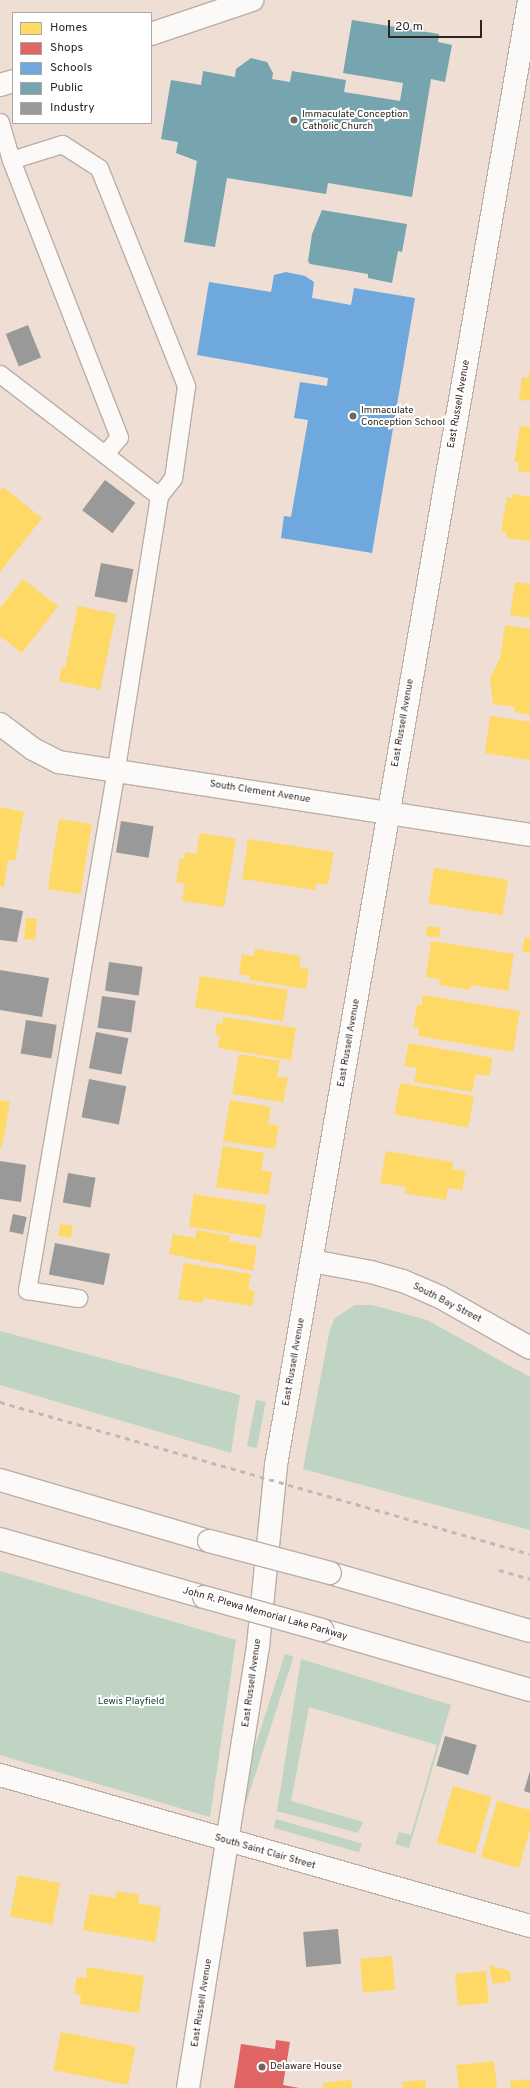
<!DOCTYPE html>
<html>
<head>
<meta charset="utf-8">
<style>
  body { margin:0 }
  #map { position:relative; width:530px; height:2088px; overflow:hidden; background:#eeded4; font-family:Overpass,sans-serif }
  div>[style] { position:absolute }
  .green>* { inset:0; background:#bfd4c2; transform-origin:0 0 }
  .homes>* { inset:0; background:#ffd966; transform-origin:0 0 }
  .shops>* { inset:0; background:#e06666 }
  .schools>* { inset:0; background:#6fa8dc }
  .public>* { inset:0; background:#76a5af }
  .industry>* { inset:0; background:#999; transform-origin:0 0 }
  .roads { filter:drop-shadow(1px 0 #baaea7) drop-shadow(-1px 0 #baaea7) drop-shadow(0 1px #baaea7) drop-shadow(0 -1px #baaea7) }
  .lane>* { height:17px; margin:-8.5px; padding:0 8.5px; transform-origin:8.5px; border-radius:8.5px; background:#fcfaf9 }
  .street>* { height:22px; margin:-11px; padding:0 11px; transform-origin:11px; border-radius:11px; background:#fcfaf9 }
  .secondary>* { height:22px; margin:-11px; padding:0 11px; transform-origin:11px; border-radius:11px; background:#fcfaf9 }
  .primary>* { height:22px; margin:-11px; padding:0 11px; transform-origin:11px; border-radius:11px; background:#fcfaf9 }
  .rail>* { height:3px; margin-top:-1.5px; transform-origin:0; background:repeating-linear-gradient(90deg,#bebab8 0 5px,transparent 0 10px) }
  .bridges { filter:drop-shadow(1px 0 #baaea7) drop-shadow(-1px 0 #baaea7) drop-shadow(0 1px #baaea7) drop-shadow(0 -1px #baaea7) }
  .primary-bridge>* { height:22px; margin:-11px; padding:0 11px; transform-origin:11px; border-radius:11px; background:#fcfaf9 }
  .dots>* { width:11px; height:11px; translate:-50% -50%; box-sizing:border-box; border:2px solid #fff; border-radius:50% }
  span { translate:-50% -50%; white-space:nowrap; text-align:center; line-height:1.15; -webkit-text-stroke:4px #fff; paint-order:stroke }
  .poi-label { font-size:10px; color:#2f241e }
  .left { translate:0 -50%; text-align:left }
  .street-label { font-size:10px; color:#2f241e }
  .park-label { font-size:10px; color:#174332 }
  .legend { position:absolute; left:12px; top:12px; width:140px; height:112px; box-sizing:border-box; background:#fff; border:1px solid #aca7a5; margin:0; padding:5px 7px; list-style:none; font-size:12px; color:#2f241e }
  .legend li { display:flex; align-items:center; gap:8px; height:20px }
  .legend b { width:20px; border:1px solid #aca7a5 }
  .scale { position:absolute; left:388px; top:20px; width:94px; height:18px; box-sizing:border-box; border:2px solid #2f241e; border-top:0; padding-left:5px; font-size:12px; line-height:14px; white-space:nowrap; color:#2f241e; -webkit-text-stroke:3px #fff; paint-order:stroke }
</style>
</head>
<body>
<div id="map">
  <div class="green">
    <div style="clip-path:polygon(355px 1305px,372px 1305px,427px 1320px,530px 1377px,530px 1530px,303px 1469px,330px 1329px,335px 1318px)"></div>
    <div style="clip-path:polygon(0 1331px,240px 1395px,231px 1453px,0 1385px)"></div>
    <div style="left:256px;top:1400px;width:10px;height:47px;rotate:11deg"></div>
    <div style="clip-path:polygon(0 1571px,236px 1640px,210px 1817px,0 1755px)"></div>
    <div style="left:285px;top:1654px;width:9px;height:154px;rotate:18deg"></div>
    <div style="clip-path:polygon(301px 1659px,451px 1705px,409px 1848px,395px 1844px,399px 1832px,411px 1835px,437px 1745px,309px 1707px,291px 1801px,363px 1822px,358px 1833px,277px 1811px)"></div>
    <div style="left:276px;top:1819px;width:89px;height:9px;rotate:16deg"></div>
  </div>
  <div class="homes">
    <div style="clip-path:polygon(530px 370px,530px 401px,519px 400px,522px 377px,528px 378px)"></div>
    <div style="clip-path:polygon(520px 426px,530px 427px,530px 473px,518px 471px,519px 462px,514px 462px)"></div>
    <div style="clip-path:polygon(3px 487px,42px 518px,0 572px,0 490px)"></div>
    <div style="clip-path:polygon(513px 494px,530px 497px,530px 541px,506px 538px,507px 532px,501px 531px,507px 497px,512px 498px)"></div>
    <div style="clip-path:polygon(23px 579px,58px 606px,22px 653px,0 636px,0 608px)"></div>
    <div style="clip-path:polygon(515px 582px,530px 584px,530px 618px,510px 615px)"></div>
    <div style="clip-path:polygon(78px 606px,116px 614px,100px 690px,59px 681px,62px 667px,65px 668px)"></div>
    <div style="clip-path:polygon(505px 625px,530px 629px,530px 715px,514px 712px,515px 707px,493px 704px,490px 678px,500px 658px)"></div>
    <div style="clip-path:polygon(490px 716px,530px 722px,530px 760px,485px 753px)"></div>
    <div style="clip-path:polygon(0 807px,24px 812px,15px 861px,8px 860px,4px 887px,0 886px)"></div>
    <div style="left:59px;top:819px;width:33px;height:71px;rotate:9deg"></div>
    <div style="clip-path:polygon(200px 833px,236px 839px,224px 907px,182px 901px,185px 884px,176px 882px,180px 858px,184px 859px,185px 852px,196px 854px)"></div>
    <div style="clip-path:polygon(248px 839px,334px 852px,328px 885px,317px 883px,315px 890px,242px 879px)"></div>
    <div style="left:434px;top:868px;width:75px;height:36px;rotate:9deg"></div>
    <div style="left:26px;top:918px;width:11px;height:21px;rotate:5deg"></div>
    <div style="left:427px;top:926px;width:14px;height:10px;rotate:8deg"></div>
    <div style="clip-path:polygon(525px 937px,530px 938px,530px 953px,522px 952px)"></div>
    <div style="clip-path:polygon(431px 941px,514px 954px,508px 991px,471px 985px,470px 990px,439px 985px,440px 979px,426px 977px)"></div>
    <div style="clip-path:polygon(255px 949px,301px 956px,299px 967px,309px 969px,306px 989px,249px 980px,250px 976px,239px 974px,242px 954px,254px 956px)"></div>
    <div style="left:200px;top:976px;width:89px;height:32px;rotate:9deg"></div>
    <div style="clip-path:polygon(423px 995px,520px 1011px,513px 1052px,418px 1036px,419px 1027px,413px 1027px,417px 1005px,422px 1005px)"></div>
    <div style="clip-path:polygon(223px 1017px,296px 1028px,291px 1060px,218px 1048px,220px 1036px,215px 1035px,217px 1023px,222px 1024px)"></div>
    <div style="clip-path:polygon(409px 1043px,493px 1058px,489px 1076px,476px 1074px,472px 1092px,414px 1082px,417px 1068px,404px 1066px)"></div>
    <div style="clip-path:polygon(239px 1054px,280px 1061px,277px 1077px,288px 1078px,283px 1102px,232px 1094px)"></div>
    <div style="left:400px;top:1083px;width:75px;height:32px;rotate:10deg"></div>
    <div style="clip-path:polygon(0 1100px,10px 1102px,2px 1147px,0 1147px)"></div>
    <div style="clip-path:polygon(230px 1100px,271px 1107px,268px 1124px,279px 1126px,275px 1149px,223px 1141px)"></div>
    <div style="clip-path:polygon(223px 1146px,264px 1153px,261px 1170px,272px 1172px,268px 1195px,216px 1187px)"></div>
    <div style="clip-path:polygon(386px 1151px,453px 1162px,452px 1169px,466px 1171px,462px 1190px,448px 1188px,446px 1200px,404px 1193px,406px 1187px,380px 1183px)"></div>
    <div style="left:194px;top:1194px;width:73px;height:33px;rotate:9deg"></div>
    <div style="left:60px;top:1224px;width:13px;height:12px;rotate:9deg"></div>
    <div style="clip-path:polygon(197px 1230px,230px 1236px,229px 1241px,257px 1246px,253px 1271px,169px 1254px,173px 1234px,195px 1238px)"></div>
    <div style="clip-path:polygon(184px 1263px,251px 1274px,248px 1289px,255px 1291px,252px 1306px,203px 1298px,202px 1303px,178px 1299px)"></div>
    <div style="left:453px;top:1786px;width:40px;height:59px;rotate:16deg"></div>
    <div style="clip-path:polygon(497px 1801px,530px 1810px,530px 1829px,519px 1868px,481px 1857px)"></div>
    <div style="left:18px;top:1875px;width:43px;height:42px;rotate:11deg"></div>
    <div style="clip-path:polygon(117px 1891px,139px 1895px,138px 1903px,161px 1907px,155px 1942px,83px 1930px,90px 1894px,115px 1898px)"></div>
    <div style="left:392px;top:1956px;width:34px;height:32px;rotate:85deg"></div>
    <div style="clip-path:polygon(489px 1965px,510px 1971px,511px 1981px,493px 1984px)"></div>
    <div style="clip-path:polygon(87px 1967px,144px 1976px,139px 2013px,80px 2004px,81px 1995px,74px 1994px,77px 1977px,86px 1978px)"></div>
    <div style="left:486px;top:1971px;width:32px;height:31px;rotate:85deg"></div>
    <div style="left:61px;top:2032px;width:76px;height:39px;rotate:11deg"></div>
    <div style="clip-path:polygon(494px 2061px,497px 2088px,459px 2088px,456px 2065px)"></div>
    <div style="clip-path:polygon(530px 2079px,530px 2088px,511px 2088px,510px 2081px)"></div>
    <div style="clip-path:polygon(351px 2080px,352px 2088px,323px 2088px,323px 2083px)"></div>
    <div style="clip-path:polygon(425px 2080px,426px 2088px,403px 2088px,402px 2082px)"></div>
  </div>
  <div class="shops">
    <div style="clip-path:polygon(276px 2040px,290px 2042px,283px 2085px,299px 2088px,234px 2088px,241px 2044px,275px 2049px)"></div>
  </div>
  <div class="schools">
    <div style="clip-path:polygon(286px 272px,305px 276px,314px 282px,312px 298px,351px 305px,354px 288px,415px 298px,372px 553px,281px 538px,284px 516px,291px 517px,308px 420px,294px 418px,300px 382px,327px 386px,328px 378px,197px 355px,209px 282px,271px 292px,274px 275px)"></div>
  </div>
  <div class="public">
    <div style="clip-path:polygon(352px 20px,439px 34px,438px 42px,452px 45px,445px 82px,431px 79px,412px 197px,328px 183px,326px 194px,227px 178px,215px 247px,184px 242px,197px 161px,176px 153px,178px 142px,161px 139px,171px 80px,201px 85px,203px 71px,235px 77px,236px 69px,251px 58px,267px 62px,273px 73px,272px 79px,290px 82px,292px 71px,346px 80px,344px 92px,400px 101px,403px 83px,343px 73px)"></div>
    <div style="clip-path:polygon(322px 210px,407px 224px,402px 252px,398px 251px,392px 283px,368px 278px,368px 274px,310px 264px,308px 261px,312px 234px)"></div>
  </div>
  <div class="industry">
    <div style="left:28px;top:325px;width:35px;height:24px;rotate:68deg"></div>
    <div style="left:105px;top:480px;width:38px;height:38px;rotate:37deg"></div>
    <div style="left:101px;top:563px;width:33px;height:34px;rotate:11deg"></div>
    <div style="left:121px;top:821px;width:33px;height:32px;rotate:9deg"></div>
    <div style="clip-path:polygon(0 907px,23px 911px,17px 942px,0 940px)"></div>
    <div style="left:109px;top:962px;width:34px;height:29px;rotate:8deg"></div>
    <div style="clip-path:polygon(0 970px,49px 978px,42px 1017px,0 1010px)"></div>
    <div style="left:102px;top:996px;width:34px;height:32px;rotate:8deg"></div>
    <div style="left:26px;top:1020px;width:31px;height:34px;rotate:9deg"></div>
    <div style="left:96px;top:1032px;width:33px;height:37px;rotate:11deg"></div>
    <div style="left:89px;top:1079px;width:38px;height:39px;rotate:11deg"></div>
    <div style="clip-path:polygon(0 1161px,26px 1165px,21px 1202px,0 1199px)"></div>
    <div style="left:68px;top:1173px;width:28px;height:30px;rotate:10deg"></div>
    <div style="left:13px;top:1214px;width:14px;height:18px;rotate:12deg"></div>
    <div style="left:55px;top:1243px;width:56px;height:32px;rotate:11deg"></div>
    <div style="left:445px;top:1736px;width:33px;height:31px;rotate:16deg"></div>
    <div style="clip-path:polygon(530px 1771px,530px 1793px,524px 1791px)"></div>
    <div style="left:338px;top:1929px;width:35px;height:35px;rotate:85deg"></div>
  </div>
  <div class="roads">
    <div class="lane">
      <div style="left:0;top:122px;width:40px;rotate:74deg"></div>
      <div style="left:0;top:374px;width:200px;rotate:37.5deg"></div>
      <div style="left:159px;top:496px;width:276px;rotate:99deg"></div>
      <div style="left:116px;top:769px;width:529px;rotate:99.69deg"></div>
      <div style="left:27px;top:1290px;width:52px;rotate:8.9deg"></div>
      <div style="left:105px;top:454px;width:22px;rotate:-51deg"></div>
      <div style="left:119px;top:437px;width:297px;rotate:-111.3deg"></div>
      <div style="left:11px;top:160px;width:53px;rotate:-17.4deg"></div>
      <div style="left:62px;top:144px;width:44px;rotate:33deg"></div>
      <div style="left:99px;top:168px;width:235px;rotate:68.2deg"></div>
      <div style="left:186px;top:386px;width:93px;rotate:98deg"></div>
      <div style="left:173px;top:478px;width:23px;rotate:128deg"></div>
    </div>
    <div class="street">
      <div style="left:0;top:724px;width:41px;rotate:37.1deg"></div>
      <div style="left:33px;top:749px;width:29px;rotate:27deg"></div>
      <div style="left:59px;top:762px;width:477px;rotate:8.8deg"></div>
      <div style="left:0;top:1775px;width:551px;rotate:15.9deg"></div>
    </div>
    <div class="secondary">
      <div style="left:151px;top:34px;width:107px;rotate:-18.6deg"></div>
      <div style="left:0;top:85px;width:14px;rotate:-17deg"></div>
      <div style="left:312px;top:1261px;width:60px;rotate:10.6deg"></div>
      <div style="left:371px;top:1272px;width:33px;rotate:16deg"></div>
      <div style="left:403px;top:1281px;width:40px;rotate:23.4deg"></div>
      <div style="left:440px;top:1297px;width:103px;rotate:29.5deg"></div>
      <div style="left:188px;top:2088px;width:448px;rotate:-81deg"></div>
      <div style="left:258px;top:1646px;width:182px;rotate:-84.3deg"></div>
      <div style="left:276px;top:1465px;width:1487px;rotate:-80.2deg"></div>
    </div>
    <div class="primary">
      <div style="left:0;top:1480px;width:218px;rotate:16.3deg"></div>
      <div style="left:0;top:1539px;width:212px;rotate:15.9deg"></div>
      <div style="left:330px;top:1573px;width:208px;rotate:16.2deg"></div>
      <div style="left:322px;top:1630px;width:216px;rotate:16.1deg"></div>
    </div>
  </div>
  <div class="rail">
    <div style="left:0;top:1402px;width:551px;rotate:16deg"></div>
    <div style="left:499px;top:1570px;width:32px;rotate:16deg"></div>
  </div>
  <div class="bridges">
    <div class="primary-bridge">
      <div style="left:209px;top:1541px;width:125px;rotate:14.8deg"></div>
      <div style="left:204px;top:1597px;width:123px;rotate:15.6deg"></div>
    </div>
  </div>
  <div class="dots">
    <div style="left:294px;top:120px;background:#72655e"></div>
    <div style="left:353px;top:416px;background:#72655e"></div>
    <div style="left:262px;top:2067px;background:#72655e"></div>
  </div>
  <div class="poi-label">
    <span class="left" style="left:302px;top:120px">Immaculate Conception<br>Catholic Church</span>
    <span class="left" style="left:361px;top:416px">Immaculate<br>Conception School</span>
    <span class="left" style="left:270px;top:2067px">Delaware House</span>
  </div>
  <div class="street-label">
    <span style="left:459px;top:404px;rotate:-80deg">East Russell Avenue</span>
    <span style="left:403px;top:723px;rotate:-80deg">East Russell Avenue</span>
    <span style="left:260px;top:792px;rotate:9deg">South Clement Avenue</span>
    <span style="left:349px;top:1043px;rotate:-80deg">East Russell Avenue</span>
    <span style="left:447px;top:1303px;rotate:27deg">South Bay Street</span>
    <span style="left:294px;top:1362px;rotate:-80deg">East Russell Avenue</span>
    <span style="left:265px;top:1614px;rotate:16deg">John R. Plewa Memorial Lake Parkway</span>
    <span style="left:252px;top:1683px;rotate:-82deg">East Russell Avenue</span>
    <span style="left:265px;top:1852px;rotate:16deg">South Saint Clair Street</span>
    <span style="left:202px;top:2003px;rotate:-81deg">East Russell Avenue</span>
  </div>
  <div class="park-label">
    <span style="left:131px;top:1702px">Lewis Playfield</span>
  </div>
  <ul class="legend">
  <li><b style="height:11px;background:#ffd966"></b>Homes</li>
  <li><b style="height:11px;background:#e06666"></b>Shops</li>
  <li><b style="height:11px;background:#6fa8dc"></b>Schools</li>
  <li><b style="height:11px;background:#76a5af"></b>Public</li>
  <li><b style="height:11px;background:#999"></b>Industry</li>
  </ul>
  <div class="scale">20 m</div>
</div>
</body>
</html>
